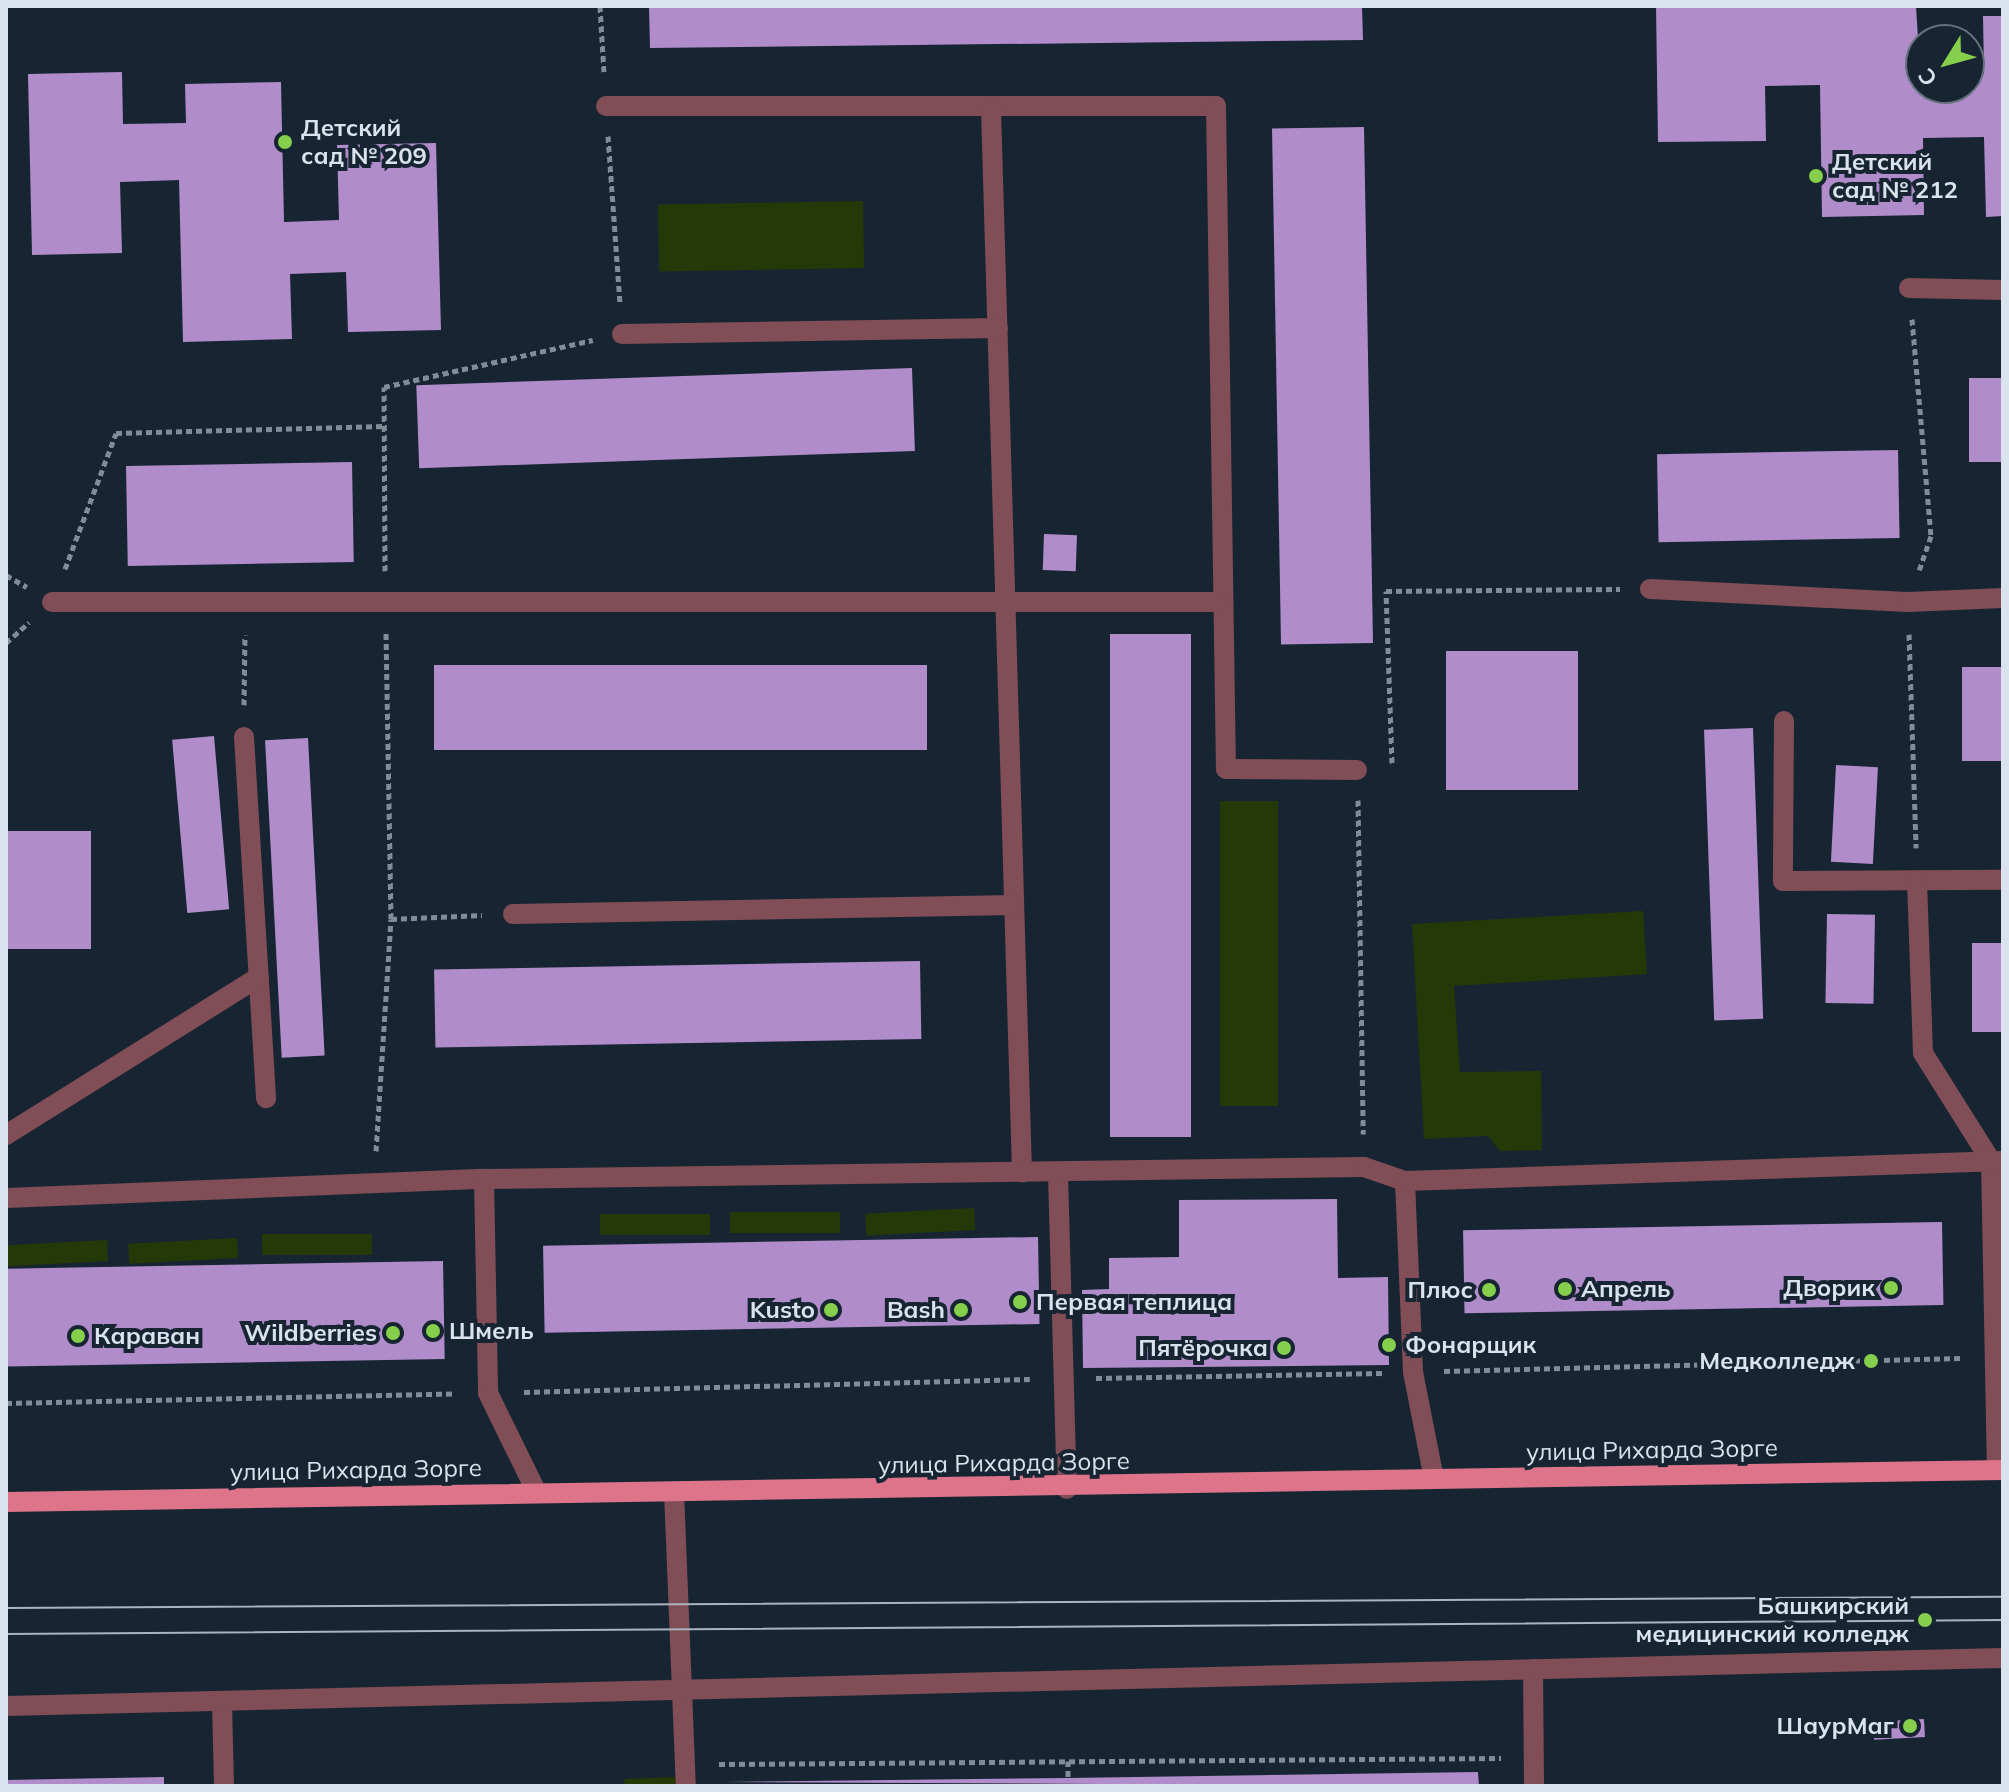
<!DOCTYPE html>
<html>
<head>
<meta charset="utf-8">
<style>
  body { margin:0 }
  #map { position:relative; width:2009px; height:1792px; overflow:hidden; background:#172533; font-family:Mulish,sans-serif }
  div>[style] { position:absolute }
  .green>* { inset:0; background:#243907; transform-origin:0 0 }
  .building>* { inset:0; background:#b08cca; transform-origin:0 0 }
  .path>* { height:5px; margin-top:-2.5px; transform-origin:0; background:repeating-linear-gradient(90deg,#818c98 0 6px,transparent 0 10px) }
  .minor>* { height:20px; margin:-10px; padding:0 10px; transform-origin:10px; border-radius:10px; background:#814d56 }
  .major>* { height:20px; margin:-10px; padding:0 10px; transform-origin:10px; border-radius:10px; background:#de7489 }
  .tram>* { height:2px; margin:-1px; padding:0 1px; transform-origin:1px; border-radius:1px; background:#aab4bf }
  .dots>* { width:22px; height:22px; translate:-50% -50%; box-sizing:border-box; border:4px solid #172533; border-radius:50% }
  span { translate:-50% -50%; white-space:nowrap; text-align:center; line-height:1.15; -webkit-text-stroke:8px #172533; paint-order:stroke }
  .poi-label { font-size:24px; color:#dae3ed; font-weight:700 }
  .left { translate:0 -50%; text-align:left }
  .right { translate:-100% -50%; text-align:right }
  .street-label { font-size:24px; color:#dae3ed }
  .frame { position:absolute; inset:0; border:8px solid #dae3ed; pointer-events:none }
  .north { position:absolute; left:1905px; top:24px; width:80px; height:80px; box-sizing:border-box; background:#172533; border:2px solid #65717d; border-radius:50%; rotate:233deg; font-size:22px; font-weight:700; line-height:32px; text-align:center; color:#dae3ed }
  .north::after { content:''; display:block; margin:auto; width:28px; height:36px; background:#85cf4d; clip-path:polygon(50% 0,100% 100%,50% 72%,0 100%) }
</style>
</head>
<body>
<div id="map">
  <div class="green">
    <div style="left:863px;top:201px;width:67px;height:205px;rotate:89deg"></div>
    <div style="left:1220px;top:801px;width:58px;height:305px"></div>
    <div style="clip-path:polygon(1643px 911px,1647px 974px,1454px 986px,1460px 1072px,1541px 1071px,1542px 1150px,1500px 1151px,1488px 1136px,1424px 1139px,1412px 924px)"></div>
    <div style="left:974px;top:1208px;width:22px;height:109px;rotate:87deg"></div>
    <div style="left:840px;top:1212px;width:21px;height:110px;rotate:90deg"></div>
    <div style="left:710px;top:1214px;width:21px;height:110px;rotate:90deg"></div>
    <div style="left:372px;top:1234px;width:21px;height:110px;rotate:90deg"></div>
    <div style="left:237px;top:1238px;width:20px;height:109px;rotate:87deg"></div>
    <div style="left:107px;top:1240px;width:21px;height:101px;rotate:87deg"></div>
    <div style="clip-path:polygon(675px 1777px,676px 1786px,625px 1786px,624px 1779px)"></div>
  </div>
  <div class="building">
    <div style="clip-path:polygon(649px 6px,1362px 6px,1363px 40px,650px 48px)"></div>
    <div style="clip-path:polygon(1656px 6px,1916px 6px,1921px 88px,1969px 88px,1969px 75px,1984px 74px,1983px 16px,2003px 16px,2003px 216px,1986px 217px,1984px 137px,1923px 138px,1924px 215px,1822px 217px,1820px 85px,1765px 86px,1766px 141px,1658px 142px)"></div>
    <div style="clip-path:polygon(122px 72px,123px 124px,186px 123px,185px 84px,281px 82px,284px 222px,339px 220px,337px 145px,436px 143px,441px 330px,348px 332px,346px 272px,290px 274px,292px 339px,183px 342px,179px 180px,120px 182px,122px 253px,32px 255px,28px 74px)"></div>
    <div style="left:1364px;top:127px;width:516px;height:92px;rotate:89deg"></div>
    <div style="left:912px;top:368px;width:83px;height:496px;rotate:88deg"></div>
    <div style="left:1969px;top:378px;width:34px;height:84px"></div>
    <div style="left:1898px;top:450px;width:88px;height:241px;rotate:89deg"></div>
    <div style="left:352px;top:462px;width:100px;height:226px;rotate:89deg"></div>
    <div style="left:1044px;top:534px;width:33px;height:36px;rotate:2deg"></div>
    <div style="left:1110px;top:634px;width:81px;height:503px"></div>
    <div style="left:1578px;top:651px;width:139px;height:132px;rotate:90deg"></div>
    <div style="left:927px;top:665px;width:85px;height:493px;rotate:90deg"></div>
    <div style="left:2003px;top:667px;width:94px;height:41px;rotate:90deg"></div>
    <div style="left:1753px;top:728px;width:291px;height:49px;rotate:88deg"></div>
    <div style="left:214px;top:736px;width:174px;height:42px;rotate:85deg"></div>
    <div style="left:308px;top:738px;width:318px;height:43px;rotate:87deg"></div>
    <div style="left:1836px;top:765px;width:42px;height:97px;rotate:3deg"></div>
    <div style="left:91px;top:831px;width:118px;height:85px;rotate:90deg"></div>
    <div style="left:1827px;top:914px;width:48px;height:89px;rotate:1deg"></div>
    <div style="left:1972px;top:943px;width:31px;height:89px"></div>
    <div style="left:920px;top:961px;width:78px;height:486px;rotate:89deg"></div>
    <div style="clip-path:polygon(1337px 1199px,1338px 1278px,1388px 1277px,1389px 1365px,1083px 1368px,1082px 1290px,1109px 1289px,1109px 1258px,1179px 1257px,1179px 1200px)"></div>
    <div style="left:1942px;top:1222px;width:83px;height:479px;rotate:89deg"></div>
    <div style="left:1038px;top:1237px;width:87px;height:495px;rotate:89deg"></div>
    <div style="left:443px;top:1261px;width:98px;height:437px;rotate:89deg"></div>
    <div style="left:1924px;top:1719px;width:18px;height:51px;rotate:87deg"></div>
    <div style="clip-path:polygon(1478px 1772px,1479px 1786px,724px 1782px,1068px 1778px)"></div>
    <div style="clip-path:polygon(164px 1777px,164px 1786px,6px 1786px,6px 1780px)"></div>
  </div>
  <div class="path">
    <div style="left:600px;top:6px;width:68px;rotate:86.6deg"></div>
    <div style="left:608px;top:136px;width:166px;rotate:85.9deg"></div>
    <div style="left:1912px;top:319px;width:218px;rotate:85deg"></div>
    <div style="left:1931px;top:536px;width:36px;rotate:109deg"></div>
    <div style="left:65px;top:569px;width:145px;rotate:-69.4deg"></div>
    <div style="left:116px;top:433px;width:268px;rotate:-1.5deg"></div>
    <div style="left:385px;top:571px;width:184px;rotate:-90.3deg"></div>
    <div style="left:384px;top:387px;width:214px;rotate:-12.7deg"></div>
    <div style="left:6px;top:575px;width:24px;rotate:30deg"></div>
    <div style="left:1909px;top:634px;width:214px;rotate:88.1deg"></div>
    <div style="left:6px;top:643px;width:31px;rotate:-42deg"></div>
    <div style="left:244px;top:705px;width:70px;rotate:-89.2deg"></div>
    <div style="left:1392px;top:763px;width:172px;rotate:-92deg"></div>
    <div style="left:1386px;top:591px;width:234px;rotate:-0.5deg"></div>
    <div style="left:1358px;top:800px;width:334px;rotate:89.1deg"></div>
    <div style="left:391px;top:919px;width:91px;rotate:-2.5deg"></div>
    <div style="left:376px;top:1151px;width:232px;rotate:-86.3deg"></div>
    <div style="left:391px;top:919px;width:286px;rotate:-91deg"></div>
    <div style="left:1444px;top:1371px;width:518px;rotate:-1.44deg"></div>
    <div style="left:1096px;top:1378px;width:286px;rotate:-1deg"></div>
    <div style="left:524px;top:1392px;width:506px;rotate:-1.47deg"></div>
    <div style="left:6px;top:1403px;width:448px;rotate:-1.2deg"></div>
    <div style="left:1068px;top:1761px;width:17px;rotate:90deg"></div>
    <div style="left:719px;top:1764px;width:782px;rotate:-0.44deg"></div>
  </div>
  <div class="minor">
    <div style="left:606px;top:106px;width:610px"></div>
    <div style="left:1216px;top:106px;width:663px;rotate:89.14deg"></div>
    <div style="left:1226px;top:769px;width:131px;rotate:0.4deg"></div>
    <div style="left:991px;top:109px;width:1064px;rotate:88.33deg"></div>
    <div style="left:1909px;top:288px;width:94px;rotate:1.2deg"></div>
    <div style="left:622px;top:334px;width:376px;rotate:-0.9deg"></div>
    <div style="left:1650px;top:589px;width:258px;rotate:2.9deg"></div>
    <div style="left:1908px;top:602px;width:95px;rotate:-2.4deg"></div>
    <div style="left:52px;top:602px;width:1167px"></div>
    <div style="left:1784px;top:721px;width:160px;rotate:90.4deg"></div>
    <div style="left:1783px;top:881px;width:220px;rotate:-0.3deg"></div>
    <div style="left:244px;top:737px;width:362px;rotate:86.5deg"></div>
    <div style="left:1917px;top:881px;width:172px;rotate:88deg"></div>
    <div style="left:1923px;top:1053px;width:128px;rotate:57.8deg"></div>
    <div style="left:1991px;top:1161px;width:309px;rotate:88.9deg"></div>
    <div style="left:513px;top:914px;width:501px;rotate:-1.03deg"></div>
    <div style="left:6px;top:1135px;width:298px;rotate:-32deg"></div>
    <div style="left:1058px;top:1174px;width:315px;rotate:88.4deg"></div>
    <div style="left:484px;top:1179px;width:214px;rotate:88.9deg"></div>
    <div style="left:488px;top:1393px;width:111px;rotate:63.9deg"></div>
    <div style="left:1405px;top:1181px;width:191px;rotate:87.6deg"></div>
    <div style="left:1413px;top:1372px;width:109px;rotate:78.9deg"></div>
    <div style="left:6px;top:1198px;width:478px;rotate:-2.3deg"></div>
    <div style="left:484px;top:1179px;width:880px;rotate:-0.78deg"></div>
    <div style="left:1364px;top:1167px;width:43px;rotate:18.9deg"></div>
    <div style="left:1405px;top:1181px;width:598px;rotate:-1.92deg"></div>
    <div style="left:674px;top:1492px;width:294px;rotate:87.7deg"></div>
    <div style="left:1533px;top:1669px;width:117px;rotate:89.5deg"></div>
    <div style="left:222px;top:1703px;width:83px;rotate:88.6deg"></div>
    <div style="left:6px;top:1706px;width:1998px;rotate:-1.38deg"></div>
  </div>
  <div class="major">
    <div style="left:6px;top:1502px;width:1997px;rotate:-0.92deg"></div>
  </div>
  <div class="tram">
    <div style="left:6px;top:1608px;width:1997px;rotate:-0.32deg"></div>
    <div style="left:6px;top:1634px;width:1997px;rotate:-0.4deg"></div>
  </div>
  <div class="dots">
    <div style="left:285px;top:142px;background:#85cf4d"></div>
    <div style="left:1816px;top:176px;background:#85cf4d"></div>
    <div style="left:1891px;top:1288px;background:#85cf4d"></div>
    <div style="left:1565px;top:1289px;background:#85cf4d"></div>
    <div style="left:1489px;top:1290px;background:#85cf4d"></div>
    <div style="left:1020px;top:1302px;background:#85cf4d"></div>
    <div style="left:831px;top:1310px;background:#85cf4d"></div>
    <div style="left:961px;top:1310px;background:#85cf4d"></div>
    <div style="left:433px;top:1331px;background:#85cf4d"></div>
    <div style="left:393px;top:1333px;background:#85cf4d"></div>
    <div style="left:78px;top:1336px;background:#85cf4d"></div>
    <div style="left:1389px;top:1345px;background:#85cf4d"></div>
    <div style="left:1284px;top:1348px;background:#85cf4d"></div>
    <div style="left:1871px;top:1361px;background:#85cf4d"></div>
    <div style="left:1925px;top:1620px;background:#85cf4d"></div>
    <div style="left:1910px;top:1726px;background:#85cf4d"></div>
  </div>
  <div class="poi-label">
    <span class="left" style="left:301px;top:142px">Детский<br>сад № 209</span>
    <span class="left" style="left:1832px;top:176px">Детский<br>сад № 212</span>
    <span class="right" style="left:1875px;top:1288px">Дворик</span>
    <span class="left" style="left:1581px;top:1289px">Апрель</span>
    <span class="right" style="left:1473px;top:1290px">Плюс</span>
    <span class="left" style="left:1036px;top:1302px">Первая теплица</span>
    <span class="right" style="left:815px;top:1310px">Kusto</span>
    <span class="right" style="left:945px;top:1310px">Bash</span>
    <span class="left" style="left:449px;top:1331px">Шмель</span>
    <span class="right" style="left:377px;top:1333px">Wildberries</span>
    <span class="left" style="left:94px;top:1336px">Караван</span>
    <span class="left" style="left:1405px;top:1345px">Фонарщик</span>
    <span class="right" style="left:1268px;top:1348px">Пятёрочка</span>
    <span class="right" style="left:1855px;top:1361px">Медколледж</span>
    <span class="right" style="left:1909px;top:1620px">Башкирский<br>медицинский колледж</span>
    <span class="right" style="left:1894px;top:1726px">ШаурМаг</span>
  </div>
  <div class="street-label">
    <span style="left:1652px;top:1450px;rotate:-1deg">улица Рихарда Зорге</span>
    <span style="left:1004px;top:1463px;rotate:-1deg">улица Рихарда Зорге</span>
    <span style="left:356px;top:1470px;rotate:-1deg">улица Рихарда Зорге</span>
  </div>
  <div class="frame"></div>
  <div class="north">С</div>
</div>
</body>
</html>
